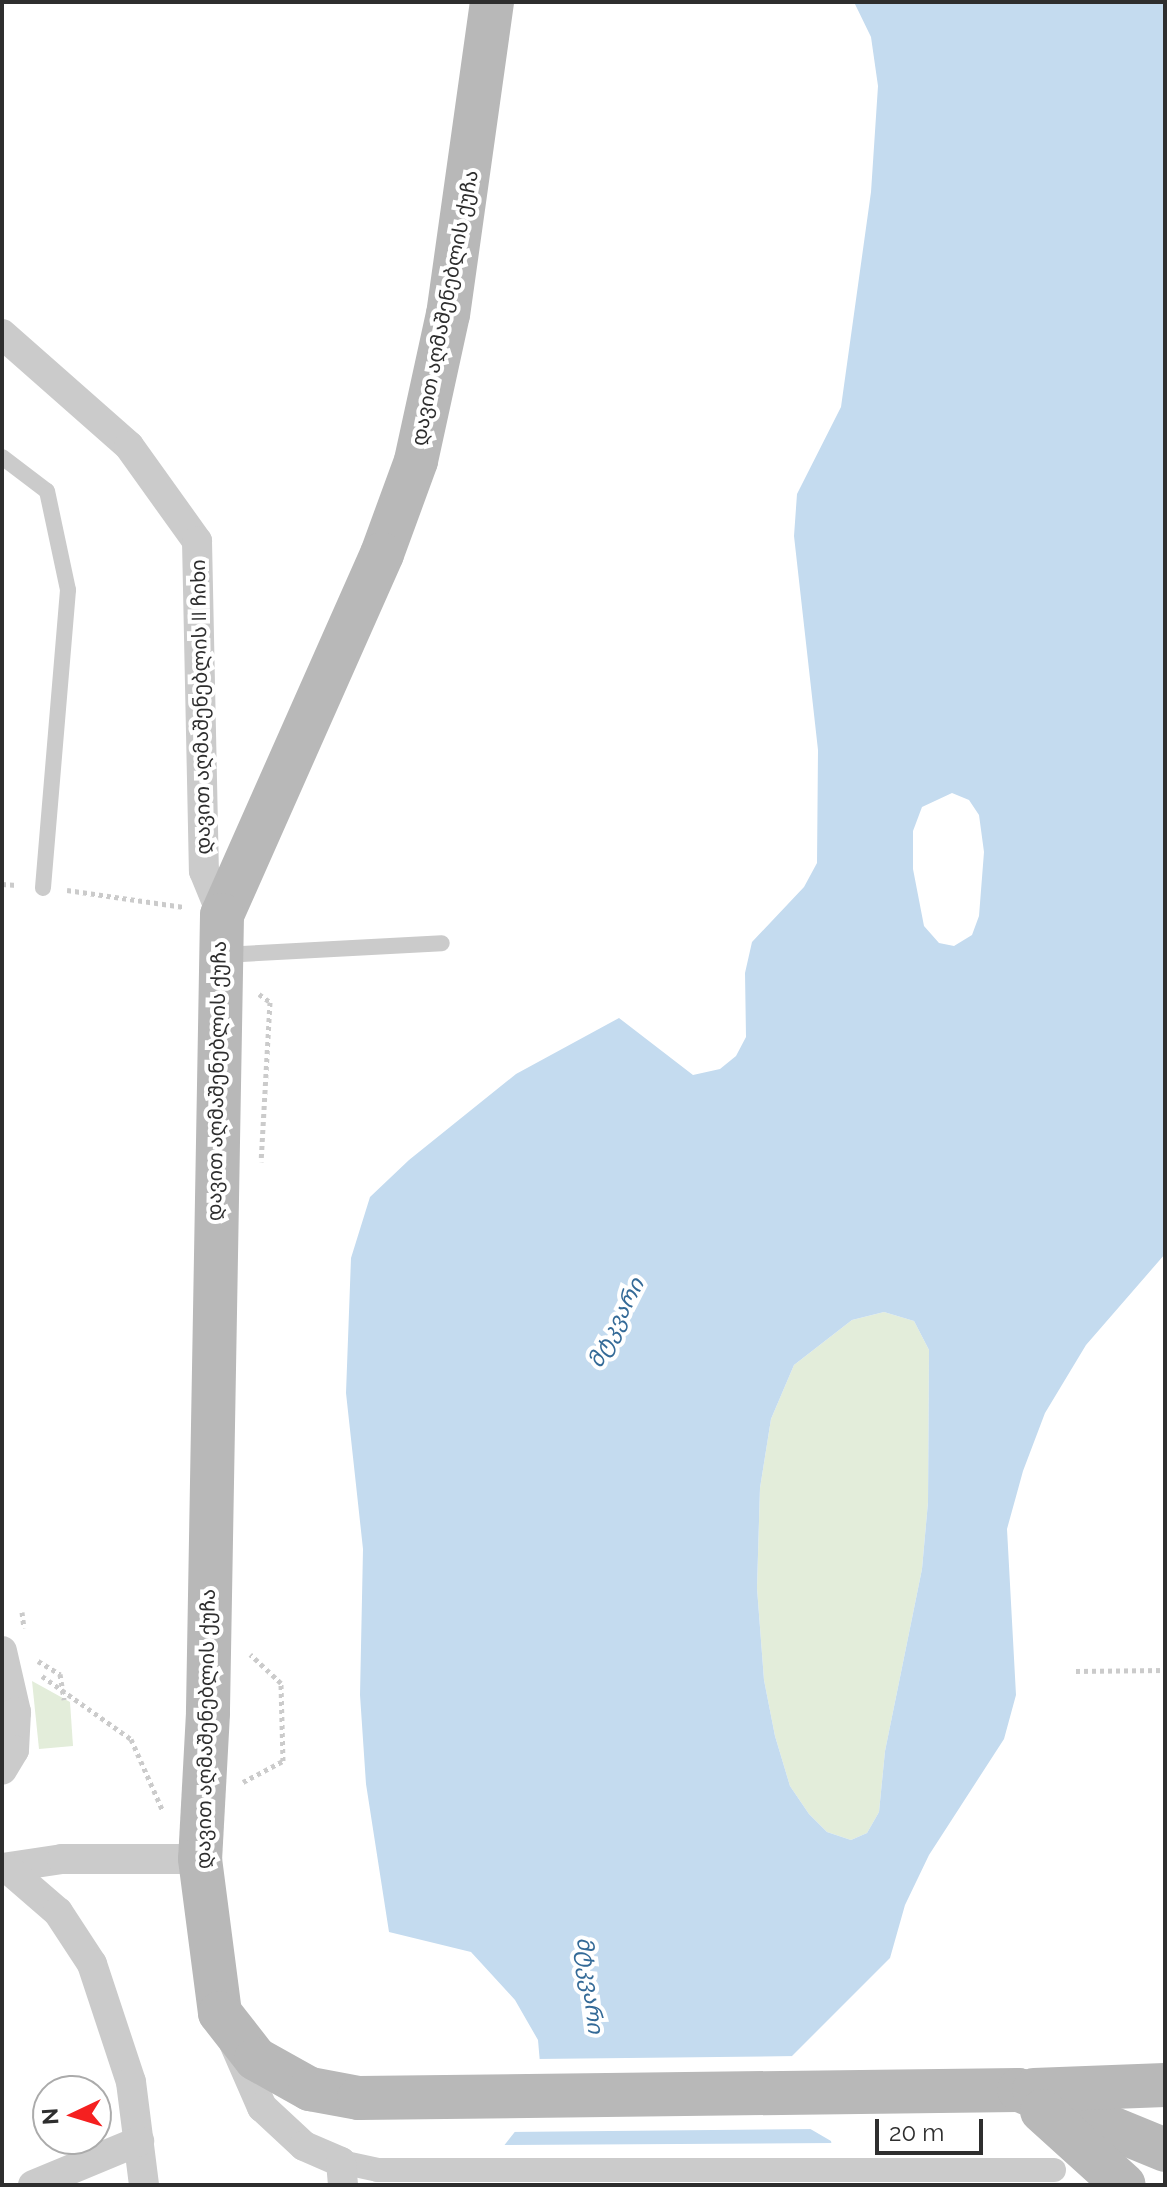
<!DOCTYPE html>
<html>
<head>
<meta charset="utf-8">
<style>
  body { margin:0 }
  #map { position:relative; width:1167px; height:2187px; overflow:hidden; background:#fff; font-family:Raleway,"Noto Sans Georgian",sans-serif }
  div>[style] { position:absolute }
  .green>* { inset:0; background:#e3edda }
  .water>* { inset:0; background:#c4dbef }
  .pier>* { inset:0; background:#fff }
  .path>* { height:5px; margin-top:-2.5px; transform-origin:0; background:repeating-linear-gradient(90deg,#cbcbcb 0 4px,transparent 0 8px) }
  .service>* { height:16px; margin:-8px; padding:0 8px; transform-origin:8px; border-radius:8px; background:#cbcbcb }
  .pedestrian>* { height:24px; margin:-12px; padding:0 12px; transform-origin:12px; border-radius:12px; background:#cbcbcb }
  .minor>* { height:30px; margin:-15px; padding:0 15px; transform-origin:15px; border-radius:15px; background:#cbcbcb }
  .secondary>* { height:44px; margin:-22px; padding:0 22px; transform-origin:22px; border-radius:22px; background:#b8b8b8 }
  span { translate:-50% -50%; white-space:nowrap; text-align:center; line-height:1.15; -webkit-text-stroke:8px #fff; paint-order:stroke }
  .street-label { font-size:20px; color:#2e2e2e }
  .water-label { font-size:22px; color:#346a97; font-style:italic }
  .frame { position:absolute; inset:0; border:4px solid #2e2e2e; pointer-events:none }
  .north { position:absolute; left:32px; top:2075px; width:80px; height:80px; box-sizing:border-box; background:#fff; border:2px solid #ababab; border-radius:50%; rotate:266deg; font-size:22px; font-weight:700; line-height:32px; text-align:center; color:#2e2e2e }
  .north::after { content:''; display:block; margin:auto; width:28px; height:36px; background:#f52020; clip-path:polygon(50% 0,100% 100%,50% 72%,0 100%) }
  .scale { position:absolute; left:875px; top:2119px; width:108px; height:36px; box-sizing:border-box; border:4px solid #2e2e2e; border-top:0; padding-left:10px; font-size:24px; line-height:28px; white-space:nowrap; color:#2e2e2e; -webkit-text-stroke:6px #fff; paint-order:stroke }
</style>
</head>
<body>
<div id="map">
  <div class="green">
    <div style="clip-path:polygon(884px 1312px,914px 1321px,929px 1350px,928px 1502px,922px 1569px,885px 1751px,879px 1812px,867px 1833px,851px 1840px,827px 1832px,809px 1814px,790px 1786px,775px 1736px,764px 1680px,757px 1588px,760px 1488px,771px 1419px,794px 1365px,852px 1320px)"></div>
    <div style="clip-path:polygon(32px 1681px,70px 1702px,73px 1746px,39px 1749px)"></div>
  </div>
  <div class="water">
    <div style="clip-path:polygon(evenodd,854px 2px,1165px 2px,1165px 1254px,1086px 1345px,1045px 1413px,1023px 1471px,1007px 1529px,1016px 1695px,1004px 1739px,929px 1855px,905px 1905px,890px 1958px,792px 2056px,795px 2120px,831px 2141px,839px 2185px,473px 2185px,525px 2119px,541px 2075px,538px 2040px,515px 2000px,471px 1952px,389px 1932px,366px 1784px,360px 1695px,363px 1549px,346px 1393px,351px 1258px,370px 1197px,409px 1160px,516px 1074px,619px 1018px,693px 1075px,720px 1069px,736px 1056px,746px 1037px,745px 973px,752px 942px,804px 887px,817px 863px,818px 750px,794px 536px,797px 494px,841px 407px,871px 192px,878px 86px,871px 37px,854px 2px,952px 793px,969px 800px,979px 815px,984px 852px,979px 916px,972px 935px,954px 946px,939px 943px,924px 926px,913px 869px,913px 831px,922px 807px,952px 793px,854px 2px,884px 1312px,914px 1321px,929px 1350px,928px 1502px,922px 1569px,885px 1751px,879px 1812px,867px 1833px,851px 1840px,827px 1832px,809px 1814px,790px 1786px,775px 1736px,764px 1680px,757px 1588px,760px 1488px,771px 1419px,794px 1365px,852px 1320px,884px 1312px)"></div>
  </div>
  <div class="pier">
    <div style="clip-path:polygon(798px 2056px,799px 2118px,818px 2129px,507px 2132px,521px 2117px,537px 2075px,536px 2059px)"></div>
    <div style="clip-path:polygon(835px 2143px,843px 2185px,469px 2185px,497px 2145px)"></div>
  </div>
  <div class="path">
    <div style="left:2px;top:884px;width:15px;rotate:4deg"></div>
    <div style="left:67px;top:890px;width:118px;rotate:8.3deg"></div>
    <div style="left:259px;top:994px;width:14px;rotate:36deg"></div>
    <div style="left:270px;top:1002px;width:160px;rotate:93.2deg"></div>
    <div style="left:22px;top:1612px;width:16px;rotate:83deg"></div>
    <div style="left:38px;top:1661px;width:26px;rotate:31deg"></div>
    <div style="left:60px;top:1674px;width:26px;rotate:81deg"></div>
    <div style="left:1076px;top:1671px;width:89px;rotate:-0.6deg"></div>
    <div style="left:42px;top:1676px;width:109px;rotate:35.3deg"></div>
    <div style="left:131px;top:1739px;width:77px;rotate:66.1deg"></div>
    <div style="left:243px;top:1782px;width:45px;rotate:-27.7deg"></div>
    <div style="left:283px;top:1761px;width:78px;rotate:-91.5deg"></div>
    <div style="left:281px;top:1683px;width:42px;rotate:-136.9deg"></div>
  </div>
  <div class="service">
    <div style="left:2px;top:457px;width:56px;rotate:37.1deg"></div>
    <div style="left:47px;top:491px;width:101px;rotate:78deg"></div>
    <div style="left:68px;top:590px;width:299px;rotate:94.8deg"></div>
    <div style="left:223px;top:955px;width:219px;rotate:-3.1deg"></div>
  </div>
  <div class="pedestrian">
    <div style="left:341px;top:2162px;width:38px;rotate:12deg"></div>
    <div style="left:378px;top:2170px;width:676px"></div>
  </div>
  <div class="minor">
    <div style="left:2px;top:334px;width:169px;rotate:41.4deg"></div>
    <div style="left:129px;top:446px;width:117px;rotate:54.4deg"></div>
    <div style="left:197px;top:541px;width:330px;rotate:88.8deg"></div>
    <div style="left:204px;top:871px;width:48px;rotate:67.8deg"></div>
    <div style="left:2px;top:1651px;width:63px;rotate:77.1deg"></div>
    <div style="left:16px;top:1712px;width:38px;rotate:93deg"></div>
    <div style="left:14px;top:1750px;width:23px;rotate:121deg"></div>
    <div style="left:2px;top:1868px;width:61px;rotate:-8.5deg"></div>
    <div style="left:62px;top:1859px;width:138px"></div>
    <div style="left:7px;top:1868px;width:67px;rotate:40.8deg"></div>
    <div style="left:58px;top:1912px;width:62px;rotate:56.8deg"></div>
    <div style="left:92px;top:1964px;width:124px;rotate:71.7deg"></div>
    <div style="left:131px;top:2082px;width:104px;rotate:82.8deg"></div>
    <div style="left:234px;top:2043px;width:70px;rotate:66.4deg"></div>
    <div style="left:262px;top:2107px;width:57px;rotate:42.9deg"></div>
    <div style="left:304px;top:2146px;width:40px;rotate:23.4deg"></div>
    <div style="left:341px;top:2162px;width:23px;rotate:85deg"></div>
    <div style="left:33px;top:2185px;width:115px;rotate:-22.5deg"></div>
  </div>
  <div class="secondary">
    <div style="left:492px;top:2px;width:315px;rotate:98deg"></div>
    <div style="left:448px;top:314px;width:150px;rotate:102.3deg"></div>
    <div style="left:416px;top:461px;width:99px;rotate:110.1deg"></div>
    <div style="left:382px;top:554px;width:395px;rotate:113.9deg"></div>
    <div style="left:222px;top:915px;width:798px;rotate:91.01deg"></div>
    <div style="left:208px;top:1713px;width:146px;rotate:93.1deg"></div>
    <div style="left:200px;top:1859px;width:155px;rotate:82.6deg"></div>
    <div style="left:220px;top:2013px;width:58px;rotate:52deg"></div>
    <div style="left:256px;top:2059px;width:62px;rotate:29.1deg"></div>
    <div style="left:310px;top:2089px;width:50px;rotate:10.4deg"></div>
    <div style="left:359px;top:2098px;width:660px;rotate:-0.69deg"></div>
    <div style="left:1019px;top:2090px;width:158px;rotate:22.3deg"></div>
    <div style="left:1034px;top:2090px;width:131px;rotate:-2.2deg"></div>
    <div style="left:1042px;top:2111px;width:110px;rotate:42.1deg"></div>
  </div>
  <div class="street-label">
    <span style="left:445px;top:308px;rotate:-79deg">დავით აღმაშენებლის ქუჩა</span>
    <span style="left:201px;top:707px;rotate:-91deg">დავით აღმაშენებლის II ჩიხი</span>
    <span style="left:217px;top:1081px;rotate:-89deg">დავით აღმაშენებლის ქუჩა</span>
    <span style="left:206px;top:1729px;rotate:-89deg">დავით აღმაშენებლის ქუჩა</span>
  </div>
  <div class="water-label">
    <span style="left:616px;top:1323px;rotate:-63deg">მტკვარი</span>
    <span style="left:590px;top:1985px;rotate:83deg">მტკვარი</span>
  </div>
  <div class="frame"></div>
  <div class="north">N</div>
  <div class="scale">20 m</div>
</div>
</body>
</html>
